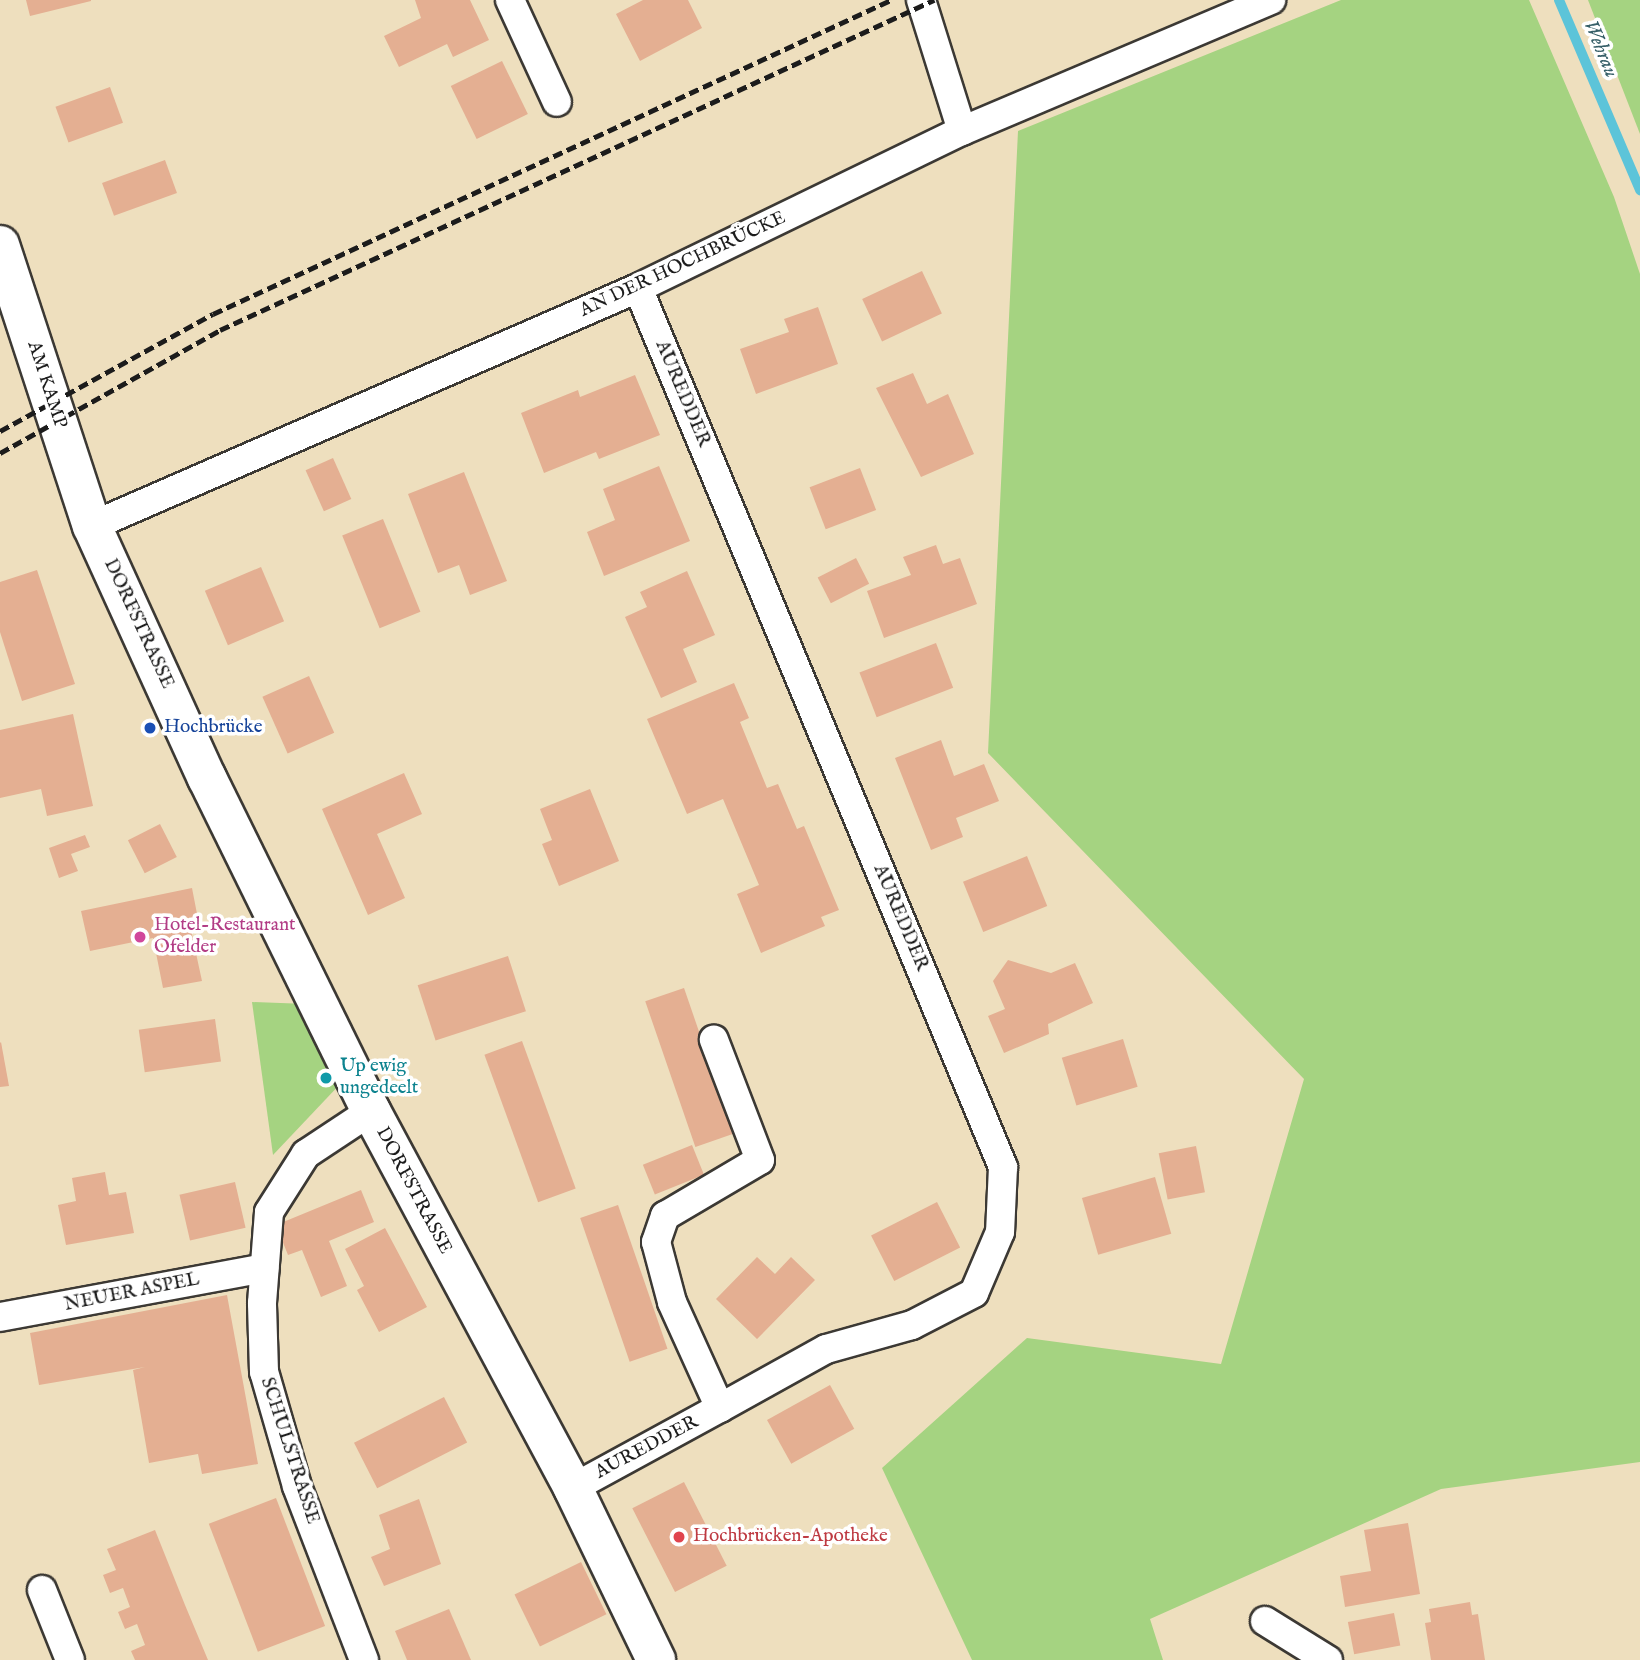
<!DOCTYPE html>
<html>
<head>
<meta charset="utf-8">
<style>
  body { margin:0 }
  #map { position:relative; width:1640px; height:1660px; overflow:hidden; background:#eedfbe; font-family:"IM FELL English",serif }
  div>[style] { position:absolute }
  .green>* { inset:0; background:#a5d381 }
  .stream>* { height:10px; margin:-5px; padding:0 5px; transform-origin:5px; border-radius:5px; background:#5cc4d9 }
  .building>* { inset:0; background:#e4af92; transform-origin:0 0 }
  .roads { filter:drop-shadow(2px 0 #3c3934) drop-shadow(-2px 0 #3c3934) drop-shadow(0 2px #3c3934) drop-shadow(0 -2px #3c3934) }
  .street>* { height:28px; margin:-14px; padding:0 14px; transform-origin:14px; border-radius:14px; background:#fff }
  .secondary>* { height:38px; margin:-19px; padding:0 19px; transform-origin:19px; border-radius:19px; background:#fff }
  .rail>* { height:5px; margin-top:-2.5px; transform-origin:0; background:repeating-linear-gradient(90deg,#1c1c1c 0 10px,transparent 0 15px) }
  .dots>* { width:19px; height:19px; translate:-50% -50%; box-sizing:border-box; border:4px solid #fff; border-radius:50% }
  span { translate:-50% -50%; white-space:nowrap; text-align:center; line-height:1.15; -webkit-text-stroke:7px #fff; paint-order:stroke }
  .street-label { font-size:19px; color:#1c1c1c }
  .transit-label { font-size:19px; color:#164399 }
  .left { translate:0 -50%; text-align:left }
  .hotel-label { font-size:19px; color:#b23c85 }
  .culture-label { font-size:19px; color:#0d838f }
  .health-label { font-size:19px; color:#be3a42 }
  .water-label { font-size:21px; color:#365f68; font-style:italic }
</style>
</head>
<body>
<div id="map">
  <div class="green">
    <div style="clip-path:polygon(1341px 0,1529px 0,1614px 197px,1640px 274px,1640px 1462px,1441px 1489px,1150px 1619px,1163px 1660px,972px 1660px,882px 1468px,1027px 1338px,1221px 1364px,1304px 1079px,988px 753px,1018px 131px)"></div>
    <div style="clip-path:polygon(1588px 0,1640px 0,1640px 134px)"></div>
    <div style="clip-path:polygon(252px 1002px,307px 1004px,343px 1081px,273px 1155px)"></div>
  </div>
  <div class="stream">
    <div style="left:1559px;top:0;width:207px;rotate:66.9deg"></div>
  </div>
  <div class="building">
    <div style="clip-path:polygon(26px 0,91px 0,91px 1px,30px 16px)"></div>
    <div style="clip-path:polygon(415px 0,470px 0,489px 40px,453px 57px,447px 44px,399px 67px,384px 36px,421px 18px)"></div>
    <div style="clip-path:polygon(643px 0,688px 0,702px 28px,640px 61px,616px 14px)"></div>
    <div style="left:502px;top:61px;width:59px;height:57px;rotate:64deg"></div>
    <div style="left:110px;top:87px;width:38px;height:58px;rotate:70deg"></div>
    <div style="left:165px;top:160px;width:35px;height:67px;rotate:70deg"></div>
    <div style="left:922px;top:271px;width:47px;height:66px;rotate:65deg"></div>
    <div style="clip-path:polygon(818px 307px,838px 364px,756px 394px,740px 349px,789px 332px,784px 319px)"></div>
    <div style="clip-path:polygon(913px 373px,927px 404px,948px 394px,974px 454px,921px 477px,876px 388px)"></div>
    <div style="clip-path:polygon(635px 375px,660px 435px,599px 459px,596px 452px,544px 473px,521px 413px,578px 390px,580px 397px)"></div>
    <div style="left:333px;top:458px;width:45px;height:30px;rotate:66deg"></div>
    <div style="clip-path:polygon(659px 466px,690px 541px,604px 576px,587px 532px,615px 520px,603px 489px)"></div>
    <div style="left:860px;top:468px;width:45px;height:54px;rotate:69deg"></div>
    <div style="clip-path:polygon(464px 472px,507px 581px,470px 595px,459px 565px,438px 573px,408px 494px)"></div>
    <div style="left:383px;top:519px;width:100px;height:44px;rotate:68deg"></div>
    <div style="clip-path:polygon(936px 545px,943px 564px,960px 558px,977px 604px,884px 638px,867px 591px,911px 575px,903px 557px)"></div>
    <div style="left:856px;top:558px;width:29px;height:43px;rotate:63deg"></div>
    <div style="left:261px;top:567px;width:59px;height:61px;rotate:67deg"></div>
    <div style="clip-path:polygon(37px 570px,75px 684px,22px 701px,0 632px,0 582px)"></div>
    <div style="clip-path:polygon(687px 571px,715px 635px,683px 649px,697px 682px,661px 698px,625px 617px,647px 607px,640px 592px)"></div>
    <div style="left:936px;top:643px;width:48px;height:82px;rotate:69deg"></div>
    <div style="left:309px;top:676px;width:62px;height:51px;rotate:66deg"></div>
    <div style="clip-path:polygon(734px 683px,749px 718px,740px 722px,767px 788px,778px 784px,797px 829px,804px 826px,839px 910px,821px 917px,825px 926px,761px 953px,737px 894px,759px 885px,723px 799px,687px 814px,647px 719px)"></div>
    <div style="clip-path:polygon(73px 714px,93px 806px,47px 816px,41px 789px,0 798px,0 730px)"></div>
    <div style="clip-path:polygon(941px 740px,954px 776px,984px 764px,999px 801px,956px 818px,963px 837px,931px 850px,895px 758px)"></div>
    <div style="clip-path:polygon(404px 773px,422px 814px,377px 834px,405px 898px,368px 915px,322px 809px)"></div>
    <div style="clip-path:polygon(590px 789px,619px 861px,559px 886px,542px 844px,552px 840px,540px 809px)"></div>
    <div style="left:160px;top:824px;width:37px;height:36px;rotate:63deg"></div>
    <div style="clip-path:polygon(85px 835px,90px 847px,71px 854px,78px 871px,59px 878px,49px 848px)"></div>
    <div style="left:1027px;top:856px;width:54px;height:69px;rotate:68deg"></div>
    <div style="clip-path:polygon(192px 888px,198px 919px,189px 921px,202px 981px,163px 988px,153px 938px,90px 951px,81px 911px)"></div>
    <div style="left:508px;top:956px;width:58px;height:95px;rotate:72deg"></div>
    <div style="clip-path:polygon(1008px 960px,1051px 973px,1075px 963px,1093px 1003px,1048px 1024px,1049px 1034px,1004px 1053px,988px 1016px,1005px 1009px,993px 981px)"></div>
    <div style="left:684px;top:988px;width:154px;height:41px;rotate:71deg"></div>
    <div style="left:215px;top:1019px;width:43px;height:77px;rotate:82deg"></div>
    <div style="left:1123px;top:1039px;width:50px;height:64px;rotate:73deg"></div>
    <div style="left:522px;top:1041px;width:157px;height:40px;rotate:70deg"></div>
    <div style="clip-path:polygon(1px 1042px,9px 1086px,0 1087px,0 1043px)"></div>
    <div style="left:692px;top:1145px;width:32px;height:53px;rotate:68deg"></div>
    <div style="left:1196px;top:1146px;width:47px;height:38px;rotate:79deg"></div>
    <div style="clip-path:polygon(105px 1172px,109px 1195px,126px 1192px,134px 1233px,66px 1245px,58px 1205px,76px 1201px,72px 1178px)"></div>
    <div style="left:1155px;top:1177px;width:59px;height:76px;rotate:74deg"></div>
    <div style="left:235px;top:1182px;width:47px;height:57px;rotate:77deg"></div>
    <div style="clip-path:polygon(361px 1190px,374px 1222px,329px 1241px,347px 1286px,321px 1297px,302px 1250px,288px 1255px,276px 1225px)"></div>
    <div style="left:937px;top:1202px;width:51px;height:74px;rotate:63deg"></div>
    <div style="left:618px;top:1205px;width:152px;height:40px;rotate:71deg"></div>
    <div style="clip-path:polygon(385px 1228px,427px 1307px,379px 1332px,357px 1290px,364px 1286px,345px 1249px)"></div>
    <div style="clip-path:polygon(757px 1257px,775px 1274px,791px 1257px,815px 1280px,757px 1339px,716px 1299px)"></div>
    <div style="clip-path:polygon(227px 1295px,258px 1464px,202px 1474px,198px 1454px,149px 1463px,133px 1370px,145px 1367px,39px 1385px,30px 1333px)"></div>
    <div style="left:830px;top:1385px;width:50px;height:72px;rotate:61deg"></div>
    <div style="left:444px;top:1397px;width:51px;height:101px;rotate:63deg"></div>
    <div style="left:684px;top:1482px;width:94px;height:58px;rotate:63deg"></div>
    <div style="left:276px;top:1498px;width:137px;height:72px;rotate:69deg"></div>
    <div style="clip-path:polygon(419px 1499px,441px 1564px,384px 1586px,371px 1557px,390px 1549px,379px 1515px)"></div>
    <div style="clip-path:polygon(1408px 1523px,1420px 1594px,1345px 1607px,1340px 1576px,1371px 1571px,1364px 1530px)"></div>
    <div style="clip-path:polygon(155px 1530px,185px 1605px,208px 1660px,135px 1660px,131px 1651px,145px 1645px,137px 1624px,125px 1629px,118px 1612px,130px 1607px,123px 1588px,110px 1593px,103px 1575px,116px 1570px,107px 1549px)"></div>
    <div style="left:581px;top:1562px;width:58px;height:74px;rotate:64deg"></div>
    <div style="clip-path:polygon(1470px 1602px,1472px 1615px,1478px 1614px,1485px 1660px,1431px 1660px,1425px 1623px,1431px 1622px,1429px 1609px)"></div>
    <div style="clip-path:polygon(449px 1609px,471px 1660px,407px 1660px,395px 1631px)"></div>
    <div style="left:1394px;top:1613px;width:33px;height:47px;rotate:79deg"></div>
  </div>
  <div class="roads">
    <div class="street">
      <div style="left:510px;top:0;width:112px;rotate:65.3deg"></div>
      <div style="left:921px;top:0;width:137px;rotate:72.6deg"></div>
      <div style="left:638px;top:288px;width:952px;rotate:67.45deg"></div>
      <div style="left:1003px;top:1167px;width:65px;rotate:92.6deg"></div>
      <div style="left:1000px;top:1232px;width:66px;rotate:113.1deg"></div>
      <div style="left:974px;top:1293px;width:70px;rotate:152.7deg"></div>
      <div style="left:912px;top:1325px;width:89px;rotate:164.4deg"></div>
      <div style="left:826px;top:1349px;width:121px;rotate:150.9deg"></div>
      <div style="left:92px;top:526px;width:596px;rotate:-23.55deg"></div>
      <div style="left:638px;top:288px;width:360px;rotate:-25.9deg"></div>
      <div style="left:962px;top:131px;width:336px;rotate:-23deg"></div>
      <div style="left:0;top:1317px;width:269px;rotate:-10.5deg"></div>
      <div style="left:573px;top:1488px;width:167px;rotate:-28.6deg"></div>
      <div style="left:720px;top:1408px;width:116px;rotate:-114.4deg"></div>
      <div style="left:672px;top:1302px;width:62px;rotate:-104.9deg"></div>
      <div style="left:656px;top:1242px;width:28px;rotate:-71deg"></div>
      <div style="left:665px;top:1216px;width:110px;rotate:-30.5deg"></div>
      <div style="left:760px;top:1160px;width:129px;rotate:-111deg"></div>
      <div style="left:42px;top:1590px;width:75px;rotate:68.2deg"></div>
      <div style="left:1265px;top:1621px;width:74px;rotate:31.8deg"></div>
      <div style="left:364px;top:1660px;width:186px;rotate:-111.1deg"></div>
      <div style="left:297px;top:1486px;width:119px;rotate:-106.1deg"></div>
      <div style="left:264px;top:1372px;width:69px;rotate:-91.7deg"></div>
      <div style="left:262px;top:1303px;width:91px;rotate:-85.6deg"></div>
      <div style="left:269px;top:1212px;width:69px;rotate:-57.5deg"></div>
      <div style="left:306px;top:1154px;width:78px;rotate:-33.5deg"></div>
    </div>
    <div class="secondary">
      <div style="left:0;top:245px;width:296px;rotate:71.9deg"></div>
      <div style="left:92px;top:526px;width:277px;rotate:65.5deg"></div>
      <div style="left:207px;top:778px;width:371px;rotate:63.8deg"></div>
      <div style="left:371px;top:1111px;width:428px;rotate:61.8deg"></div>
      <div style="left:573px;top:1488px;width:191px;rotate:64.2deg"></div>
    </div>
  </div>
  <div class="rail">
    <div style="left:0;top:431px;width:243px;rotate:-28.8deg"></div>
    <div style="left:213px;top:314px;width:747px;rotate:-24.85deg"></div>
    <div style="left:0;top:453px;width:252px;rotate:-29.2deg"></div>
    <div style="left:220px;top:330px;width:787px;rotate:-24.81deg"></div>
  </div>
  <div class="dots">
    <div style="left:150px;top:728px;background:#1a4fb4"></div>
    <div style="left:140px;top:937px;background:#d1479c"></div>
    <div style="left:326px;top:1078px;background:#0f9aa8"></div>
    <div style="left:679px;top:1537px;background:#e0444e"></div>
  </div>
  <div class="street-label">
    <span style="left:683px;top:265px;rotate:-25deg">AN DER HOCHBRÜCKE</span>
    <span style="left:46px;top:385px;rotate:72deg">AM KAMP</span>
    <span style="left:682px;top:394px;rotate:67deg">AUREDDER</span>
    <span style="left:138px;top:624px;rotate:65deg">DORFSTRASSE</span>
    <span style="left:900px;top:918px;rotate:67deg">AUREDDER</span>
    <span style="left:413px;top:1191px;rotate:62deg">DORFSTRASSE</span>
    <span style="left:132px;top:1293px;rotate:-11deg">NEUER ASPEL</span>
    <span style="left:647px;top:1448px;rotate:-28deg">AUREDDER</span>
    <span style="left:289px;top:1451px;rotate:72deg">SCHULSTRASSE</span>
  </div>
  <div class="transit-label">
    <span class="left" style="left:164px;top:728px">Hochbrücke</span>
  </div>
  <div class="hotel-label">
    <span class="left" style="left:154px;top:937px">Hotel-Restaurant<br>Ofelder</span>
  </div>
  <div class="culture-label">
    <span class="left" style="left:340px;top:1078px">Up ewig<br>ungedeelt</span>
  </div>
  <div class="health-label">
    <span class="left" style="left:693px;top:1537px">Hochbrücken-Apotheke</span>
  </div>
  <div class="water-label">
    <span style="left:1600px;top:49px;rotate:67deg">Wehrau</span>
  </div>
</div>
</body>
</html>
